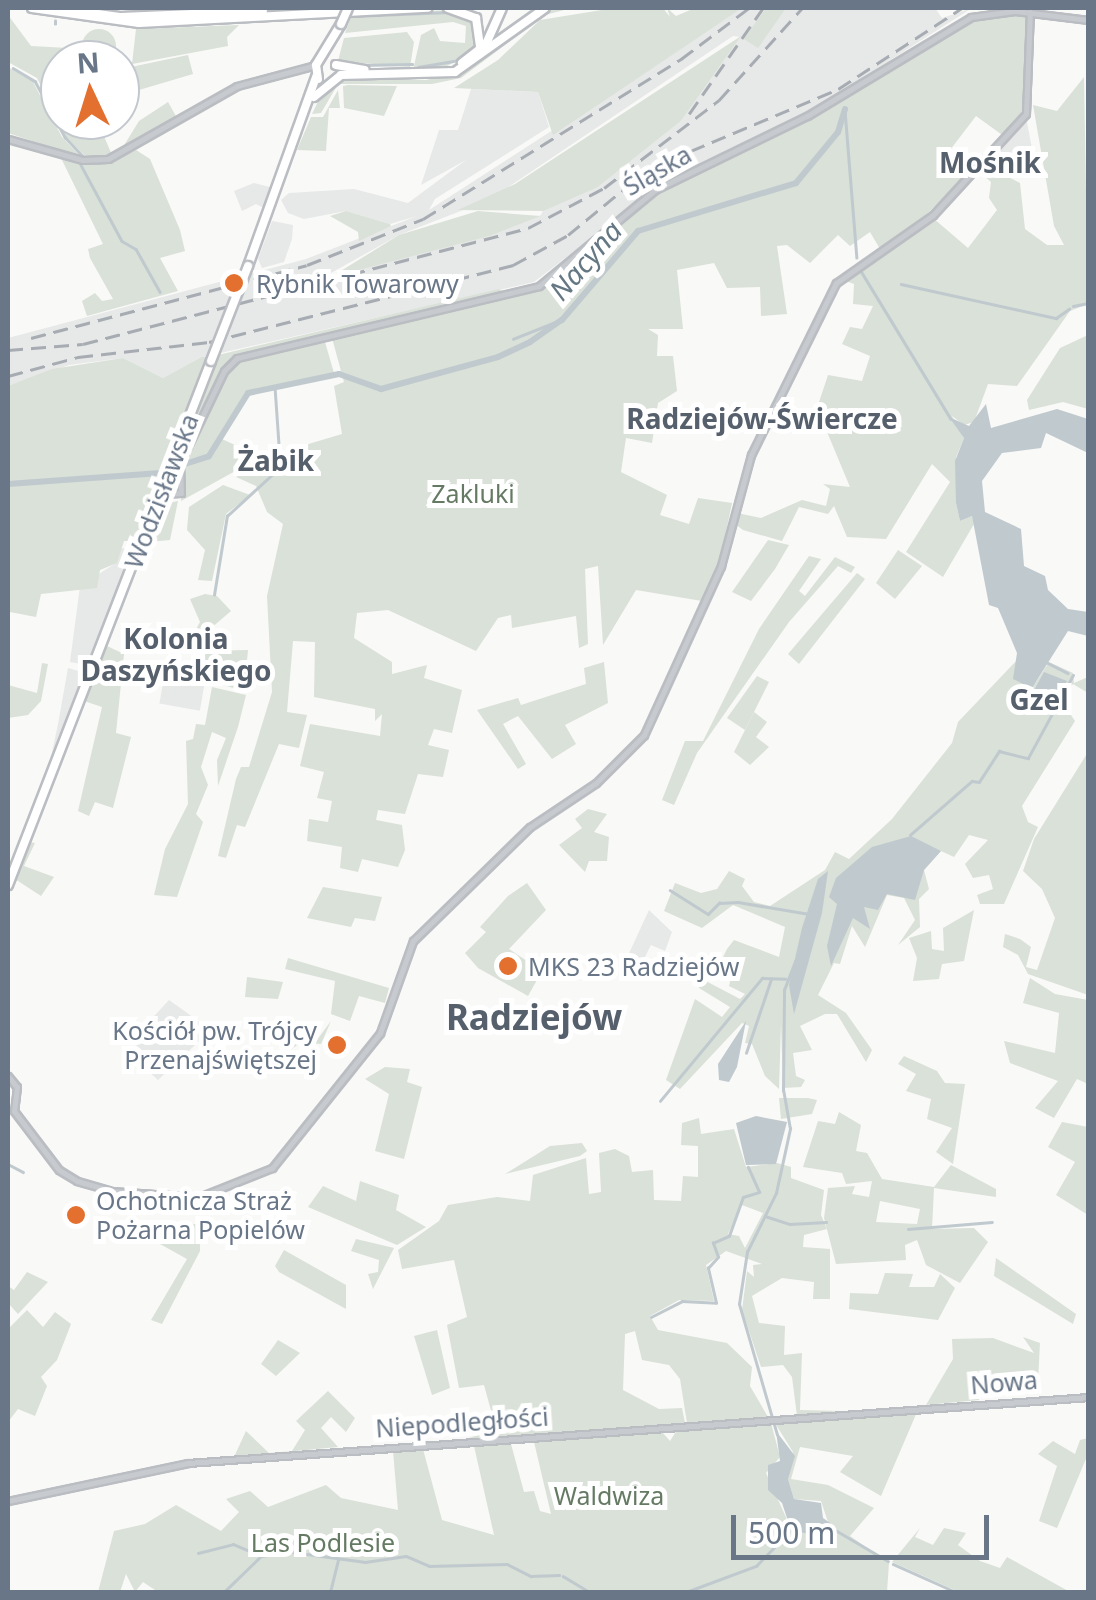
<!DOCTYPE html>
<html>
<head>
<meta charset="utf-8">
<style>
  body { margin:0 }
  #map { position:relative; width:1096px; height:1600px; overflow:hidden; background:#f9f9f7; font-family:"Noto Sans",sans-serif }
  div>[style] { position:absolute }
  .built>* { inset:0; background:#e7e8e8; transform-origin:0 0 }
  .green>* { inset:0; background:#dae1d8 }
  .round { border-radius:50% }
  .water>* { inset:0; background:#c0c9ce }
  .stream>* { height:2.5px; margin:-1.25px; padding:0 1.25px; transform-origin:1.25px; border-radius:1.25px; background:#c0c9ce }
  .river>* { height:6px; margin:-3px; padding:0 3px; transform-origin:3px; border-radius:3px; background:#c0c9ce }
  .roads { filter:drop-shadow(2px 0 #babdc2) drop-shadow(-2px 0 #babdc2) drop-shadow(0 2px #babdc2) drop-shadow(0 -2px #babdc2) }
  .tertiary>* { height:5px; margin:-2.5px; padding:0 2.5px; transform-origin:2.5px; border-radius:2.5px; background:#c7cace }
  .primary>* { height:8px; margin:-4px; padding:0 4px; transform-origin:4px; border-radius:4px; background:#fff }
  .rail>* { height:2.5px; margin-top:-1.25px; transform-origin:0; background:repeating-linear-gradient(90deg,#a7acb3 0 15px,transparent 0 23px) }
  .bridges { filter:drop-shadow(2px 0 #babdc2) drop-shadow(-2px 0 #babdc2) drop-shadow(0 2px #babdc2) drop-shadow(0 -2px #babdc2) }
  .primary-bridge>* { height:8px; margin:-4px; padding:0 4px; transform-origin:4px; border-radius:4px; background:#fff }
  .dots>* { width:28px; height:28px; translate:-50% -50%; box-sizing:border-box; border:5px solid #fff; border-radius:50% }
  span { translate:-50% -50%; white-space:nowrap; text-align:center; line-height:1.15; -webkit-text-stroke:10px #fff; paint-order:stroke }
  .street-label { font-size:25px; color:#687688 }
  .poi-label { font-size:25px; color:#687688 }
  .left { translate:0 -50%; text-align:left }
  .right { translate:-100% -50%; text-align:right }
  .park-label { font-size:25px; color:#657a63 }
  .neighbourhood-label { font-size:28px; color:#56606d; font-weight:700 }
  .water-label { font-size:28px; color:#647783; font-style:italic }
  .district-label { font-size:35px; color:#56606d; font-weight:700 }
  .frame { position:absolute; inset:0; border:10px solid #687688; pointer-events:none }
  .north { position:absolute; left:40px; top:40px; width:100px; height:100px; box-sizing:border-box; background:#fff; border:2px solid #c3c8cf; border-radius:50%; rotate:356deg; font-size:28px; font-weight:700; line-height:40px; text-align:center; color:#687688 }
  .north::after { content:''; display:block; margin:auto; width:35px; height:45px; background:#e3702e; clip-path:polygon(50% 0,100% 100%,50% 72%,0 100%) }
  .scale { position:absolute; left:731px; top:1515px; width:258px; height:45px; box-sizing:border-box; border:5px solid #687688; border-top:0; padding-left:12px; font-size:30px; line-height:35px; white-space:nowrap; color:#687688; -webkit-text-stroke:8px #fff; paint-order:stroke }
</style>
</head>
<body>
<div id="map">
  <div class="built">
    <div style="clip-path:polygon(evenodd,742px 8px,766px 8px,745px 39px,763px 37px,786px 8px,935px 8px,942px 18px,972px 8px,812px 110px,659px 186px,534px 282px,203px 357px,163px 378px,123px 358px,69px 365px,8px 386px,8px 338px,306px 259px,417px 216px,390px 224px,346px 211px,304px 219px,288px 213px,281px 200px,289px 193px,354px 189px,408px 203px,466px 160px,421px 185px,439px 130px,458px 130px,471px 89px,538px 92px,549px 127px,435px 199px,429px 210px,742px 8px,733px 36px,740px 37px,681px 121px,598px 187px,545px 206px,541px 215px,490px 236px,322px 278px,399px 235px,489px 200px,733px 36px)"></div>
    <div style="clip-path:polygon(1024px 121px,1027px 122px,1037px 175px,996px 152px)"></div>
    <div style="clip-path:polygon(254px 183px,274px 188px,266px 209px,256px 204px,242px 211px,234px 191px)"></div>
    <div style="clip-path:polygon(272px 221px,293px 225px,292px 239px,284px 262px,262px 268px,258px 259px)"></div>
    <div style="clip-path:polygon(121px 548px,133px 550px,87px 665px,70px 662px,80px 586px,116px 563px)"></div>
    <div style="clip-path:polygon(68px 668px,86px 673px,50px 762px,58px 724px)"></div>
    <div style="left:165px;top:672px;width:41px;height:32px;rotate:10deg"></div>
    <div style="clip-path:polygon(649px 910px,672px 932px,665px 951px,651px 945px,640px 967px,625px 962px)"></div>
    <div style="clip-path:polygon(169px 1000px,211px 1030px,158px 1080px,140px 1064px,148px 1055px,131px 1041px)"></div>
  </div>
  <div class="green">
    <div style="clip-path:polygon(550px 8px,572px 8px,545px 15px,461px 78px,432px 84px,338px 84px,321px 113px,312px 114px,325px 87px,347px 76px,426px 80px,464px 71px)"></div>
    <div style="clip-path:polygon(614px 8px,663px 8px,670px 17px,667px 8px,676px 16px,695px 8px,742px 8px,553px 135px,538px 92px,454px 88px,498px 60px,540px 20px)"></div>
    <div style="clip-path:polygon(766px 8px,786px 8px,758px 48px,744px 39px)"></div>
    <div style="clip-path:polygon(450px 10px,473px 17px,477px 48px,444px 68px,413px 70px,421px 35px,434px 28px,440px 41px,465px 43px,466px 26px,453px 22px,345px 33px,352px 15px)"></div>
    <div style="clip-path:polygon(1021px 13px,1027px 16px,1025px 112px,1005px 137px,976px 116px,947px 154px,972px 169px,920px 221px,880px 249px,870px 232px,850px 246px,838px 235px,810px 263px,787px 245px,777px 246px,787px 314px,761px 316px,760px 287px,727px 288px,714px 263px,677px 270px,683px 329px,648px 329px,658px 335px,657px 356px,673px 356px,677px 391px,658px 403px,652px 443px,626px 438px,621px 472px,667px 495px,660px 515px,689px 524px,698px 498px,732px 503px,720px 561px,702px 601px,636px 590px,603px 645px,598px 566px,585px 569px,588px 644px,579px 648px,576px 616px,512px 628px,511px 615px,498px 618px,476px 651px,388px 610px,357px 613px,354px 638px,392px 662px,392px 674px,427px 665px,424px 678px,462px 690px,452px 733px,434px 729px,428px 745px,449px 750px,443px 777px,418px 774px,405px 814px,378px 810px,376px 820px,402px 825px,405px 850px,398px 867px,362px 859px,358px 872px,340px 868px,342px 847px,307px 841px,309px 819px,328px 822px,332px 801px,317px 798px,324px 772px,300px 766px,310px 724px,380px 736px,382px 714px,375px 721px,375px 709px,314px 697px,315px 642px,293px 641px,287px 712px,307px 715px,299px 748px,279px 744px,245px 827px,237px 825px,226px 858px,218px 856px,236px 779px,241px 767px,249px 767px,272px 692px,267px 596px,283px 524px,267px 512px,256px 486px,236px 477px,249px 469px,287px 464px,285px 451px,342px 434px,334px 386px,344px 382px,332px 338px,553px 285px,629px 214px,671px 186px,818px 113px,958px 27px,982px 16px)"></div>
    <div style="clip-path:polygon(8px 15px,31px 46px,68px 48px,70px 60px,60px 60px,60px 120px,97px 120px,112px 155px,86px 157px,66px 137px,37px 78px,8px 62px)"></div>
    <div style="clip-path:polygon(239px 25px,227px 37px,228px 46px,132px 64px,136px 29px)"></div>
    <div class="round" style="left:82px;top:29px;width:34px;height:34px"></div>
    <div style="clip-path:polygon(407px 32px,414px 42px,410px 67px,338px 61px,344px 38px)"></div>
    <div style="clip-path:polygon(741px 36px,681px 121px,598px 187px,543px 211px,458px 210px,515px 184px)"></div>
    <div style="clip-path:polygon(188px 55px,193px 74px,139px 90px,131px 74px,131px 67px)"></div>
    <div style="clip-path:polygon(8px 67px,33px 82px,62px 137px,81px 157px,8px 133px)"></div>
    <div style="clip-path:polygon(1084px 77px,1088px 304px,1070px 311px,1017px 386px,988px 384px,974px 422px,964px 425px,952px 416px,964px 438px,956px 457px,956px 503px,960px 521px,972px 516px,974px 524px,943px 577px,906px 552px,950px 482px,932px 464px,886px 539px,847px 537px,834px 506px,828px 514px,799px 507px,782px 541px,743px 530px,735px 524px,737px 513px,761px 518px,802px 500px,826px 506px,830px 489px,823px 484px,850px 487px,817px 408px,828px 375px,862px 381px,870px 356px,842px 344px,850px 327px,862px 329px,873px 306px,853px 304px,854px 284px,843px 280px,933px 218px,968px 248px,997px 210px,989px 198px,991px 182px,982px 174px,988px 166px,1020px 183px,1025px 229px,1047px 245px,1064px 245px,1054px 226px,1033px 105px,1057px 111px)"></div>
    <div style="clip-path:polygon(343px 86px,348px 85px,397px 86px,384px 116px,344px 108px)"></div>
    <div style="clip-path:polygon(338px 90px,340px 108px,329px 108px,326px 151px,297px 150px,311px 117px,323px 117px)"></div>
    <div style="clip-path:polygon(168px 102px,177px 118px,120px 152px,139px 121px)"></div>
    <div style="clip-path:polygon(136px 150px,150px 159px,180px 230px,185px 251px,160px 258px,178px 291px,87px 316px,82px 301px,95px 293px,102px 301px,113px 299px,90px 258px,88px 249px,103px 244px,61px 158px,108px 163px)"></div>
    <div style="clip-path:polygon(346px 211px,390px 224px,391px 226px,359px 241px,358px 232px,330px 216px)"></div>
    <div style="clip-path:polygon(478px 211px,540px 216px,490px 236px,331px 277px,399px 235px)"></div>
    <div style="clip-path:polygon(499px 289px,504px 292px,235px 357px,225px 366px,177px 467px,179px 491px,170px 492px,168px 488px,218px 355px)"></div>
    <div style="clip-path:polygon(1088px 335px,1088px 409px,1063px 402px,1029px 410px,1027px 400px,1060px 348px)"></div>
    <div style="clip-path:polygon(317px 340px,325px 342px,334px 373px,247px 394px,222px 439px,252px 453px,248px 464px,181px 501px,182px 466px,206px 460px,214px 453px,184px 462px,228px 369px,247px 357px)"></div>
    <div style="clip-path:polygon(202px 357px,209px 357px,136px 541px,124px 541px,117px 563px,100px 570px,97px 588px,41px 594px,36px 617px,10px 612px,8px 621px,8px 386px,52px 369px,123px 358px,163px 378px)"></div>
    <div style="clip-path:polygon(223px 485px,250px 495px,226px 514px,212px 581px,198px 580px,205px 550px,187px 530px,189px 507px)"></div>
    <div style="clip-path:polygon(178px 501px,170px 540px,149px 542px,164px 504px)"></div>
    <div style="clip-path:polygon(768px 540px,789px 545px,775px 569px,751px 601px,732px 592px)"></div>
    <div style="clip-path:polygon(898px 550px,922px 566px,895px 599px,876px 583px)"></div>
    <div style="clip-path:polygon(809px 556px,821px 559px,799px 591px,805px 596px,835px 557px,855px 567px,851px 573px,838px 566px,789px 622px,697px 753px,674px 805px,662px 800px,685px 741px,703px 741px,759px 629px)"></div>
    <div style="clip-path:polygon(857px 573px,865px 579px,799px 664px,788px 654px)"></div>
    <div style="clip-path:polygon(205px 594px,217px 596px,231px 611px,203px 635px,212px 649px,187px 646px,200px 622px,190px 599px)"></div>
    <div style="clip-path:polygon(105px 645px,124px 654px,116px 733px,131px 737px,113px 808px,95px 802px,89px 816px,78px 811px,102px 707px,84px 701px)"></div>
    <div style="clip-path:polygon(248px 650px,244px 691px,198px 678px,202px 651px)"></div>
    <div style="clip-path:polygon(1018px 659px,1026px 683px,1036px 682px,1049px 662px,1073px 673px,1074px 683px,1088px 677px,1088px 693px,1073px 684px,1061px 700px,1075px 721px,1022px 806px,1028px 822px,1038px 827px,1004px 904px,980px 904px,977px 895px,993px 889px,989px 875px,973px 878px,965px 864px,988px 840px,969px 835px,954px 857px,941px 851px,924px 870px,929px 889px,919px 899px,920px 927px,898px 945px,915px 920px,904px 898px,887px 895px,865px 947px,852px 926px,840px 964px,834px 963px,818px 995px,846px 1013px,872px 1050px,866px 1062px,837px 1014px,825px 1014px,800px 1026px,812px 1050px,793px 1053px,796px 1076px,805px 1080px,801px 1087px,783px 1088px,781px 1024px,779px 1089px,765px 1076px,752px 1044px,745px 1043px,749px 1026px,742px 1023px,680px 1089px,666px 1080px,695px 999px,722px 1017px,730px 1007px,699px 988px,702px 979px,740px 999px,745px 994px,729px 986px,733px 968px,722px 959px,727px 949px,734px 940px,779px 957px,785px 927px,733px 905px,702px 928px,664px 911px,675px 883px,701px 893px,717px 889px,729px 871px,745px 879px,742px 886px,754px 902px,770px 906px,825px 870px,835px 852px,849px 859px,892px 819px,952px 743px,958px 722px)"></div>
    <div style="clip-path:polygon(604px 662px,608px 703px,565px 725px,576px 744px,552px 759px,518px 716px,503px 724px,526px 764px,518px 769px,477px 710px,518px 698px,521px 705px,586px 684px,584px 668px)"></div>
    <div style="clip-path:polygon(42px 663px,48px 664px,41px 701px,28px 715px,8px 718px,8px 685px,37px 693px)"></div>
    <div style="clip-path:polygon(757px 676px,769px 682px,745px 730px,727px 718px)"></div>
    <div style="clip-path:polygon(212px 687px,246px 695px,238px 727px,218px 786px,217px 760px,226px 738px,212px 732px,201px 767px,208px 785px,196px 814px,203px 822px,177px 897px,154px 895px,165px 849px,188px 804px,186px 741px,193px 739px,196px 724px,205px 725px)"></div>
    <div style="clip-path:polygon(754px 712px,767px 722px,756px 737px,769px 747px,750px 765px,734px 752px)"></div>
    <div style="clip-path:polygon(1088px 752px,1088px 995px,1028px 974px,1018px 955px,1003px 947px,1005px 934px,1020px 939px,1031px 947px,1026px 967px,1037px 970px,1055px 918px,1042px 889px,1023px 871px,1034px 839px)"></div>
    <div style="clip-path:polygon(588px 809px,607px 814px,594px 832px,609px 837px,607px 861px,589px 861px,585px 872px,559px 845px,582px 828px,575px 819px)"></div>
    <div style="clip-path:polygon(29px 842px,35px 843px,24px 866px,54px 877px,41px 896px,15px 879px)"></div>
    <div style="clip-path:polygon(527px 883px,546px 910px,509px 949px,542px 971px,528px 996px,478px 968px,465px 953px,486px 932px,480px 927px,508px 896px)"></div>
    <div style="clip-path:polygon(323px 887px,382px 897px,375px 921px,355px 918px,351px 927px,307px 918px)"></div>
    <div style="clip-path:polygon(974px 910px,964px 961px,942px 964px,939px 979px,913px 981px,917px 958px,909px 938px,931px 931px,932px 949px,944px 951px,943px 928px)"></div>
    <div style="clip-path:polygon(288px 958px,389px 988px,385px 1003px,359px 996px,350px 1021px,331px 1014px,335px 981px,285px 969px)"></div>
    <div style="clip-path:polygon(247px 977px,283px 982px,278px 999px,245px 997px)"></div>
    <div style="clip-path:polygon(1030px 978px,1055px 994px,1088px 1000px,1088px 1084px,1077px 1079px,1054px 1118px,1035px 1108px,1058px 1081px,1010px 1063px,1004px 1041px,1055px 1053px,1059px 1013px,1023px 1003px)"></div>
    <div style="clip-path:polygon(331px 1021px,321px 1044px,301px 1042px,288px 1052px,296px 1059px,307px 1046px,316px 1052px,301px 1068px,282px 1054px,300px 1030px,317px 1040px)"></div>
    <div style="clip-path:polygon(904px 1056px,937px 1071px,945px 1083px,965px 1084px,953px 1164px,936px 1152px,952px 1128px,927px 1119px,931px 1099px,906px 1091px,916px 1074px,898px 1064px)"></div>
    <div style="clip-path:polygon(385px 1067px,410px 1069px,407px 1082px,422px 1087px,404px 1159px,375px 1151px,389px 1094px,365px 1079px)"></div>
    <div style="clip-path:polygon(779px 1098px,808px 1098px,817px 1100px,812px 1114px,781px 1119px)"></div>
    <div style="clip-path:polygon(evenodd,839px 1112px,861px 1125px,856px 1151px,867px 1153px,882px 1179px,934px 1187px,951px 1165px,996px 1189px,996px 1197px,934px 1188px,932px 1229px,974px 1228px,988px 1242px,960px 1283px,926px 1265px,917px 1240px,905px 1245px,906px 1260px,836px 1264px,824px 1218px,828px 1188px,855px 1186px,852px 1194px,869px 1197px,872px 1181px,846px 1184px,842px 1173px,803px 1167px,818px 1121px,835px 1124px,839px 1112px,880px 1201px,920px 1209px,917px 1224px,876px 1222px,880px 1201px)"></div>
    <div style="clip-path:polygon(evenodd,699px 1118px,701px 1134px,734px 1129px,746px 1167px,777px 1163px,791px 1167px,791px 1178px,824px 1190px,821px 1215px,827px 1229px,804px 1235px,803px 1247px,830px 1249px,830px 1299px,813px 1299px,814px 1282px,782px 1278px,752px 1296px,759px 1323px,785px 1326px,784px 1355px,802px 1353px,800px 1410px,840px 1411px,797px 1416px,792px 1377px,783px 1365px,761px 1367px,742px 1310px,747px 1271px,754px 1277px,753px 1265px,762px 1264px,726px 1251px,706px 1265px,714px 1301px,679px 1300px,650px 1316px,658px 1330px,727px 1343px,752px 1367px,750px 1386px,768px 1417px,687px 1423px,680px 1379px,669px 1365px,642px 1360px,635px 1331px,625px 1334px,623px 1390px,659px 1409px,682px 1408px,685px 1423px,466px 1439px,496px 1429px,484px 1385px,459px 1388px,447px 1325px,467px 1317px,454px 1260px,402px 1269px,398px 1250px,439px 1221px,448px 1205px,497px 1197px,530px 1201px,533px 1175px,586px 1158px,589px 1194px,601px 1192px,599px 1153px,615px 1149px,629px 1156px,632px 1172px,653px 1170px,654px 1200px,681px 1201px,683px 1176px,698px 1177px,698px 1146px,681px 1145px,682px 1123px,699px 1118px,742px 1205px,763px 1213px,745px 1248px,739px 1236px,728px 1234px,742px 1205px)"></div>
    <div style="clip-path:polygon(1062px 1122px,1088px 1127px,1088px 1215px,1056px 1195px,1075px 1162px,1048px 1147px)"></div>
    <div style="clip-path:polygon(582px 1143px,587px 1151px,580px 1156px,505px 1174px,550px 1146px)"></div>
    <div style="clip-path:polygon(360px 1181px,399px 1195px,396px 1210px,426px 1227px,397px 1245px,308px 1207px,323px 1186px,356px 1201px)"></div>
    <div style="clip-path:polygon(188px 1223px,200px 1225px,200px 1251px,162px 1324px,151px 1320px,187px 1259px,151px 1239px,151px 1232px,186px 1237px)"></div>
    <div style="clip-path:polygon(356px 1239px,394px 1248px,373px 1289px,368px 1274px,378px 1272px,379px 1260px,351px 1251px)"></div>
    <div style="clip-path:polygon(284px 1250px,346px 1285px,346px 1309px,279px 1272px,275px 1266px)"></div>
    <div style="clip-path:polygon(996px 1258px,1076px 1314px,1073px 1324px,994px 1276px)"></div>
    <div style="clip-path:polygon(27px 1272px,48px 1282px,18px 1314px,8px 1303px,8px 1286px,14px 1290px)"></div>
    <div style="clip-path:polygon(885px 1273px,913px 1274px,909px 1287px,934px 1287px,940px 1274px,955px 1288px,938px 1320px,849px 1309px,850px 1293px,878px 1294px)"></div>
    <div style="clip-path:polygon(27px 1310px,43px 1327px,55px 1312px,71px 1324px,57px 1360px,41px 1377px,47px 1386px,35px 1416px,18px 1409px,8px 1422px,8px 1329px)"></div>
    <div style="clip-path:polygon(437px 1330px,450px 1388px,432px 1395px,414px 1336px)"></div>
    <div style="clip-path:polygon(1023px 1337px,1040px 1343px,1038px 1381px,1006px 1376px,1001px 1386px,983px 1383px,979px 1400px,926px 1405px,953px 1359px,952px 1339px,993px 1338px,1034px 1353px)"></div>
    <div style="clip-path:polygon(278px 1340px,300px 1353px,276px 1376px,261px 1364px)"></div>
    <div style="clip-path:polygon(328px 1391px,355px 1418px,346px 1432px,331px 1417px,321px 1428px,338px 1447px,234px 1457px,246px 1431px,269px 1453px,292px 1451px,305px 1430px,296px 1421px)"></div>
    <div style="clip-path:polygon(917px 1412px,881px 1496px,840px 1472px,853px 1456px,800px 1447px,791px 1479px,828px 1485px,874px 1508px,850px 1536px,889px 1563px,887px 1592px,158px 1592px,143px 1582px,135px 1592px,126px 1574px,120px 1592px,98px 1592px,114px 1531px,145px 1524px,176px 1505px,221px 1531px,239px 1512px,226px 1499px,250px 1491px,268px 1507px,326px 1485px,341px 1498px,398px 1510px,393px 1451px,423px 1449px,442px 1520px,494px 1535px,474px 1446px,511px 1444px,524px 1492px,534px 1491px,540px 1511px,551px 1514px,534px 1442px,662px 1432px,670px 1441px,677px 1430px,724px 1426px,771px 1423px,780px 1457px,766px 1473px,789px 1524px,826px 1538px,831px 1531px,821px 1501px,794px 1499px,787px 1476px,793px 1452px,775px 1423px)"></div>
    <div style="clip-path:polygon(1088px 1438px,1088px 1454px,1057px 1528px,1039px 1521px,1057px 1466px,1038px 1454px,1053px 1441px,1075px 1454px,1080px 1440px)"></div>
    <div style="clip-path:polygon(920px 1528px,915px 1537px,933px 1545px,944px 1528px,966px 1533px,958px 1545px,980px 1561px,1000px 1568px,1007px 1557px,1070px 1592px,959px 1592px,892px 1562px)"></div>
  </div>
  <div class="water">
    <div style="clip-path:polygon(986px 404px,991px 428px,1057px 409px,1088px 419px,1088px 453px,1046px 433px,1041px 448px,1002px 453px,982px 481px,985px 512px,1021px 529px,1024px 566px,1045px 576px,1048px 590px,1068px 609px,1088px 612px,1088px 636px,1068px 631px,1032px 688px,1013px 679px,1017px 653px,998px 608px,989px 605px,972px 516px,960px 521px,956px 503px,955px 461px,964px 438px,949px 417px,969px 426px)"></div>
    <div style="clip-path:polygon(1044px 672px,1067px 681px,1049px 713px,1027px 703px)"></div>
    <div style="clip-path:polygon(911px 836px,941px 851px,924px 870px,915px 900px,887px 894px,878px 910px,864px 907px,870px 929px,853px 918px,831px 966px,827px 946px,837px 904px,829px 897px,836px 878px,872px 847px)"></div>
    <div style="clip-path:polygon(828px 871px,822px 913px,794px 1014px,789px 985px,802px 928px,818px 879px)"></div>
    <div style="clip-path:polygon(746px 1021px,737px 1067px,729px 1082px,719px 1080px,718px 1064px)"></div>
    <div style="clip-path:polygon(756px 1116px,787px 1122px,776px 1164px,746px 1165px,736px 1123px)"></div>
    <div style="clip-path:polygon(776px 1431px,795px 1456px,788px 1479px,794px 1499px,821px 1503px,823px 1518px,833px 1525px,826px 1538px,791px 1530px,782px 1503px,768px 1490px,768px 1465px,780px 1461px)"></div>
  </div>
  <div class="stream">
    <div style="left:352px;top:16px;width:98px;rotate:-2.3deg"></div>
    <div style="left:55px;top:24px;width:3px;rotate:-90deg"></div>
    <div style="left:359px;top:65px;width:53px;rotate:-1.1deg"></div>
    <div style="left:418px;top:67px;width:43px;rotate:-9.5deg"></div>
    <div style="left:13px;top:68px;width:26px;rotate:31deg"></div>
    <div style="left:35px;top:81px;width:64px;rotate:61.8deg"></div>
    <div style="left:65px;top:137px;width:26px;rotate:47deg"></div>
    <div style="left:845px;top:110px;width:148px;rotate:85.4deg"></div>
    <div style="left:81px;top:165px;width:86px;rotate:61.7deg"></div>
    <div style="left:122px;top:241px;width:16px;rotate:30deg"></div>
    <div style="left:136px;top:249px;width:49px;rotate:60.8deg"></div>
    <div style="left:861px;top:271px;width:173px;rotate:58.7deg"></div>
    <div style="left:901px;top:284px;width:159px;rotate:12.4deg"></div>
    <div style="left:1056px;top:318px;width:16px;rotate:-35deg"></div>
    <div style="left:1073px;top:306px;width:15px;rotate:-11deg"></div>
    <div style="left:513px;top:339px;width:54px;rotate:-21.8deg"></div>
    <div style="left:275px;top:387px;width:72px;rotate:86deg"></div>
    <div style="left:214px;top:595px;width:80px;rotate:-80.7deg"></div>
    <div style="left:227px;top:516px;width:68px;rotate:-42.6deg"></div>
    <div style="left:1048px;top:663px;width:22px;rotate:27deg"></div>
    <div style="left:910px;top:835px;width:82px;rotate:-41.1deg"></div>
    <div style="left:972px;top:781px;width:7px;rotate:8deg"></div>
    <div style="left:979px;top:782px;width:37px;rotate:-57deg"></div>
    <div style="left:999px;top:751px;width:30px;rotate:14deg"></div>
    <div style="left:1028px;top:758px;width:94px;rotate:-61.5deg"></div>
    <div style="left:670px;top:890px;width:45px;rotate:32.3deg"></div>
    <div style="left:708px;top:914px;width:16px;rotate:-45deg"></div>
    <div style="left:719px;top:903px;width:19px;rotate:-3deg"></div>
    <div style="left:738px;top:902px;width:72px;rotate:9.6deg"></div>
    <div style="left:746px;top:1053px;width:78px;rotate:-71.3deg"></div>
    <div style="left:660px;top:1101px;width:160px;rotate:-50.3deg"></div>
    <div style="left:762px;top:978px;width:23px;rotate:2deg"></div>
    <div style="left:8px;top:1164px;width:17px;rotate:28deg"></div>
    <div style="left:765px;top:1216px;width:26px;rotate:18deg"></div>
    <div style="left:790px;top:1224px;width:36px;rotate:-3deg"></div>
    <div style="left:908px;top:1229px;width:84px;rotate:-4.8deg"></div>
    <div style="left:651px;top:1317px;width:35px;rotate:-27deg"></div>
    <div style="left:682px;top:1301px;width:34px;rotate:3deg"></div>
    <div style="left:716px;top:1303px;width:36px;rotate:-103deg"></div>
    <div style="left:708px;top:1268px;width:15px;rotate:-48deg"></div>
    <div style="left:718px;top:1257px;width:15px;rotate:-110deg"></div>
    <div style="left:713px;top:1243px;width:17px;rotate:-24deg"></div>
    <div style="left:729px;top:1236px;width:41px;rotate:-70.3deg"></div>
    <div style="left:743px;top:1197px;width:17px;rotate:-17deg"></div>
    <div style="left:759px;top:1192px;width:27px;rotate:-114deg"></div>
    <div style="left:777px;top:1435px;width:136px;rotate:-106.2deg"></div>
    <div style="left:739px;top:1304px;width:53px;rotate:-81.3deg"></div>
    <div style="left:747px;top:1252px;width:66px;rotate:-63.8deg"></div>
    <div style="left:776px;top:1193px;width:66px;rotate:-77.7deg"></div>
    <div style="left:790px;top:1129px;width:39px;rotate:-100deg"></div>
    <div style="left:783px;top:1091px;width:101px;rotate:-89.4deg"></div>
    <div style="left:784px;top:990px;width:31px;rotate:-69deg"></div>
    <div style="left:832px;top:1528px;width:65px;rotate:30.5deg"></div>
    <div style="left:292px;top:1552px;width:74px;rotate:7.8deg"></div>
    <div style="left:365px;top:1562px;width:41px;rotate:-8.3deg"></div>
    <div style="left:406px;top:1556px;width:25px;rotate:23deg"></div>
    <div style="left:429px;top:1566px;width:78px;rotate:-1.5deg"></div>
    <div style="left:507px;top:1564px;width:27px;rotate:27deg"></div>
    <div style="left:531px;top:1576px;width:28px;rotate:-2deg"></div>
    <div style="left:198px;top:1553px;width:36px;rotate:-14deg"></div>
    <div style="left:233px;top:1544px;width:30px;rotate:23deg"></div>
    <div style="left:261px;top:1556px;width:28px;rotate:-8deg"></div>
    <div style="left:893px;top:1564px;width:69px;rotate:24deg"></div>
    <div style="left:563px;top:1576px;width:31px;rotate:31deg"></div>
    <div style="left:224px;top:1592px;width:52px;rotate:-44.2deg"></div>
    <div style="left:330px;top:1592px;width:33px;rotate:-76deg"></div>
    <div style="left:686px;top:1592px;width:75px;rotate:-20.4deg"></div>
    <div style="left:756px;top:1566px;width:50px;rotate:-45.8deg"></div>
  </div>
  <div class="river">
    <div style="left:185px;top:464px;width:25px;rotate:-18deg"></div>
    <div style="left:209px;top:456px;width:74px;rotate:-58.2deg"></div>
    <div style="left:248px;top:393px;width:93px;rotate:-11.8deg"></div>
    <div style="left:339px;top:374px;width:45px;rotate:19.7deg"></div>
    <div style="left:381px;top:389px;width:121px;rotate:-15.3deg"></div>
    <div style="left:498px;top:357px;width:35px;rotate:-25deg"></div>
    <div style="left:530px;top:342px;width:39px;rotate:-35deg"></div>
    <div style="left:562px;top:320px;width:117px;rotate:-49.5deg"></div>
    <div style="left:638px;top:231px;width:165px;rotate:-16.9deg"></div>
    <div style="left:796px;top:183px;width:66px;rotate:-50.5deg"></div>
    <div style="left:838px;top:132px;width:24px;rotate:-73deg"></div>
    <div style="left:8px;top:484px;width:153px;rotate:-4.1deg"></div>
  </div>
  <div class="roads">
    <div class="tertiary">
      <div style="left:8px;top:139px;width:77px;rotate:15.8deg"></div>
      <div style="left:82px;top:160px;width:26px;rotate:-2deg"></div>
      <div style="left:108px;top:159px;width:148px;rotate:-29.5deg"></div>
      <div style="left:237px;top:86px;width:82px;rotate:-14.9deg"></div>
      <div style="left:160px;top:494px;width:21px;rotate:-3deg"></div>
      <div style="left:181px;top:493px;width:30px;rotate:-92deg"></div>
      <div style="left:180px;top:463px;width:102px;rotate:-64.4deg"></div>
      <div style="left:224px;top:371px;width:18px;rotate:-45deg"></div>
      <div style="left:237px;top:358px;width:310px;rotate:-13.4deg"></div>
      <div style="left:539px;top:286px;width:151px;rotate:-39.6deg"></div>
      <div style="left:655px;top:190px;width:169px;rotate:-26deg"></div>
      <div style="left:807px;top:116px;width:192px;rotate:-31.1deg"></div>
      <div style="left:971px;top:17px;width:44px;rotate:-7.8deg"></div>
      <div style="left:1015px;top:11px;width:74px;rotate:7deg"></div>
      <div style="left:8px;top:1076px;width:14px;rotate:51deg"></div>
      <div style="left:17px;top:1087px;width:24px;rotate:97deg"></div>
      <div style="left:14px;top:1111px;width:74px;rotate:52.7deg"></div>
      <div style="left:59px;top:1170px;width:21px;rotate:31deg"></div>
      <div style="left:77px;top:1181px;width:35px;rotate:16deg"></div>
      <div style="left:111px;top:1191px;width:88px;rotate:3.9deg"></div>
      <div style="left:199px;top:1197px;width:79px;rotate:-21.7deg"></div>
      <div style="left:272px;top:1168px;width:173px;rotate:-51.3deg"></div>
      <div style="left:380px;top:1033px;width:98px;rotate:-70.3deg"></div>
      <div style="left:413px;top:941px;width:163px;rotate:-44.3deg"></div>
      <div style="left:530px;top:827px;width:79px;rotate:-33.7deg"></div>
      <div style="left:596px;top:783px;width:68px;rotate:-45deg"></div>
      <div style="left:644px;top:735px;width:186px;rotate:-65.5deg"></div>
      <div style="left:721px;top:566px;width:115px;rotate:-74.9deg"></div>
      <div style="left:751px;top:455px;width:192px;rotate:-63.7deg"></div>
      <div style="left:836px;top:283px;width:118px;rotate:-35deg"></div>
      <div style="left:933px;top:215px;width:137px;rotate:-47.4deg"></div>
      <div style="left:1026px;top:114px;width:102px;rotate:-87.8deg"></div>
      <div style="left:8px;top:1501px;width:184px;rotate:-11.9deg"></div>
      <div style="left:188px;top:1463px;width:902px;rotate:-4.19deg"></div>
    </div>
    <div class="primary">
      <div style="left:32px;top:8px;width:108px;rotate:8deg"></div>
      <div style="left:139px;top:23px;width:289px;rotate:-3deg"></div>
      <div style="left:55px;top:8px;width:67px;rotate:7.8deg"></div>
      <div style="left:121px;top:17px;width:142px;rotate:-2.4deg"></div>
      <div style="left:448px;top:8px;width:30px;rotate:20deg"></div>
      <div style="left:476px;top:18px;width:28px;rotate:82deg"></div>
      <div style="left:462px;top:63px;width:31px;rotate:-38deg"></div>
      <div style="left:486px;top:44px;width:39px;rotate:-66deg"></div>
      <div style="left:336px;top:65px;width:29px;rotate:10deg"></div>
      <div style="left:318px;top:79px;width:14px;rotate:-98deg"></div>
      <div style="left:316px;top:65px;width:48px;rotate:-58.6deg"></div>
      <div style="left:314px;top:97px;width:35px;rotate:-39deg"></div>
      <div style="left:341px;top:75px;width:114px;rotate:-1.5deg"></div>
      <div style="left:455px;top:72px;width:110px;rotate:-35.4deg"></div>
      <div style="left:248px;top:266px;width:201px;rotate:-70.2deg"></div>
      <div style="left:8px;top:885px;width:562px;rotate:-68.82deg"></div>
    </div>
  </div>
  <div class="rail">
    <div style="left:689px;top:114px;width:129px;rotate:-55.1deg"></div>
    <div style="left:31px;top:338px;width:285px;rotate:-14.8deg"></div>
    <div style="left:307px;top:265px;width:125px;rotate:-21.6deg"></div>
    <div style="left:423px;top:219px;width:304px;rotate:-31.8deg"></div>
    <div style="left:681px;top:59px;width:85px;rotate:-36.9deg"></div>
    <div style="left:8px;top:350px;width:75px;rotate:-4.6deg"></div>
    <div style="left:83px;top:344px;width:460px;rotate:-14.6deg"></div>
    <div style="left:528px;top:228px;width:86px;rotate:-27.8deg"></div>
    <div style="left:604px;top:188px;width:145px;rotate:-37.4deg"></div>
    <div style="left:719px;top:100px;width:124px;rotate:-47.9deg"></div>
    <div style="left:8px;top:376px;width:73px;rotate:-15.2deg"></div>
    <div style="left:78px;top:357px;width:132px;rotate:-6.5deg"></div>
    <div style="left:209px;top:342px;width:314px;rotate:-14.2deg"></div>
    <div style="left:513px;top:265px;width:63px;rotate:-28.6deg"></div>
    <div style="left:568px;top:235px;width:104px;rotate:-39.5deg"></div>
    <div style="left:648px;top:169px;width:206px;rotate:-22.8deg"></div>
    <div style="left:838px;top:89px;width:148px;rotate:-33.2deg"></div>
  </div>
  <div class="bridges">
    <div class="primary-bridge">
      <div style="left:341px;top:24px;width:17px;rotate:-66deg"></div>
      <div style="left:211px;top:361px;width:102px;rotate:-68.7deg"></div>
    </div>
  </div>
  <div class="dots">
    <div style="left:234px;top:283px;background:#e3702e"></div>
    <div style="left:508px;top:966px;background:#e3702e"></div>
    <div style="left:337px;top:1045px;background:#e3702e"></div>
    <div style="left:76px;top:1215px;background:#e3702e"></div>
  </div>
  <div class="street-label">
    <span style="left:657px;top:170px;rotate:-30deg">Śląska</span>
    <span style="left:161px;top:491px;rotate:-69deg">Wodzisławska</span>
    <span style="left:1004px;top:1382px;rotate:-5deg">Nowa</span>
    <span style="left:462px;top:1422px;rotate:-4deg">Niepodległości</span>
  </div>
  <div class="poi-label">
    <span class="left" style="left:256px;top:283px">Rybnik Towarowy</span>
    <span class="left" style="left:528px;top:966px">MKS 23 Radziejów</span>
    <span class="right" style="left:317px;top:1045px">Kościół pw. Trójcy<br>Przenajświętszej</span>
    <span class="left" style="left:96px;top:1215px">Ochotnicza Straż<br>Pożarna Popielów</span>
  </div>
  <div class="park-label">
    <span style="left:473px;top:493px">Zakluki</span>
    <span style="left:609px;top:1495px">Waldwiza</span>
    <span style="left:323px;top:1542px">Las Podlesie</span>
  </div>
  <div class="neighbourhood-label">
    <span style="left:990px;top:162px">Mośnik</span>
    <span style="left:762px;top:418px">Radziejów-Świercze</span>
    <span style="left:276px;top:460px">Żabik</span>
    <span style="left:176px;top:654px">Kolonia<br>Daszyńskiego</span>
    <span style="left:1039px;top:699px">Gzel</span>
  </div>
  <div class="water-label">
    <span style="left:585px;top:260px;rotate:-49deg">Nacyna</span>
  </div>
  <div class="district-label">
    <span style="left:534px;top:1017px">Radziejów</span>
  </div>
  <div class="frame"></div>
  <div class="north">N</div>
  <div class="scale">500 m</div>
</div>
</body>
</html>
